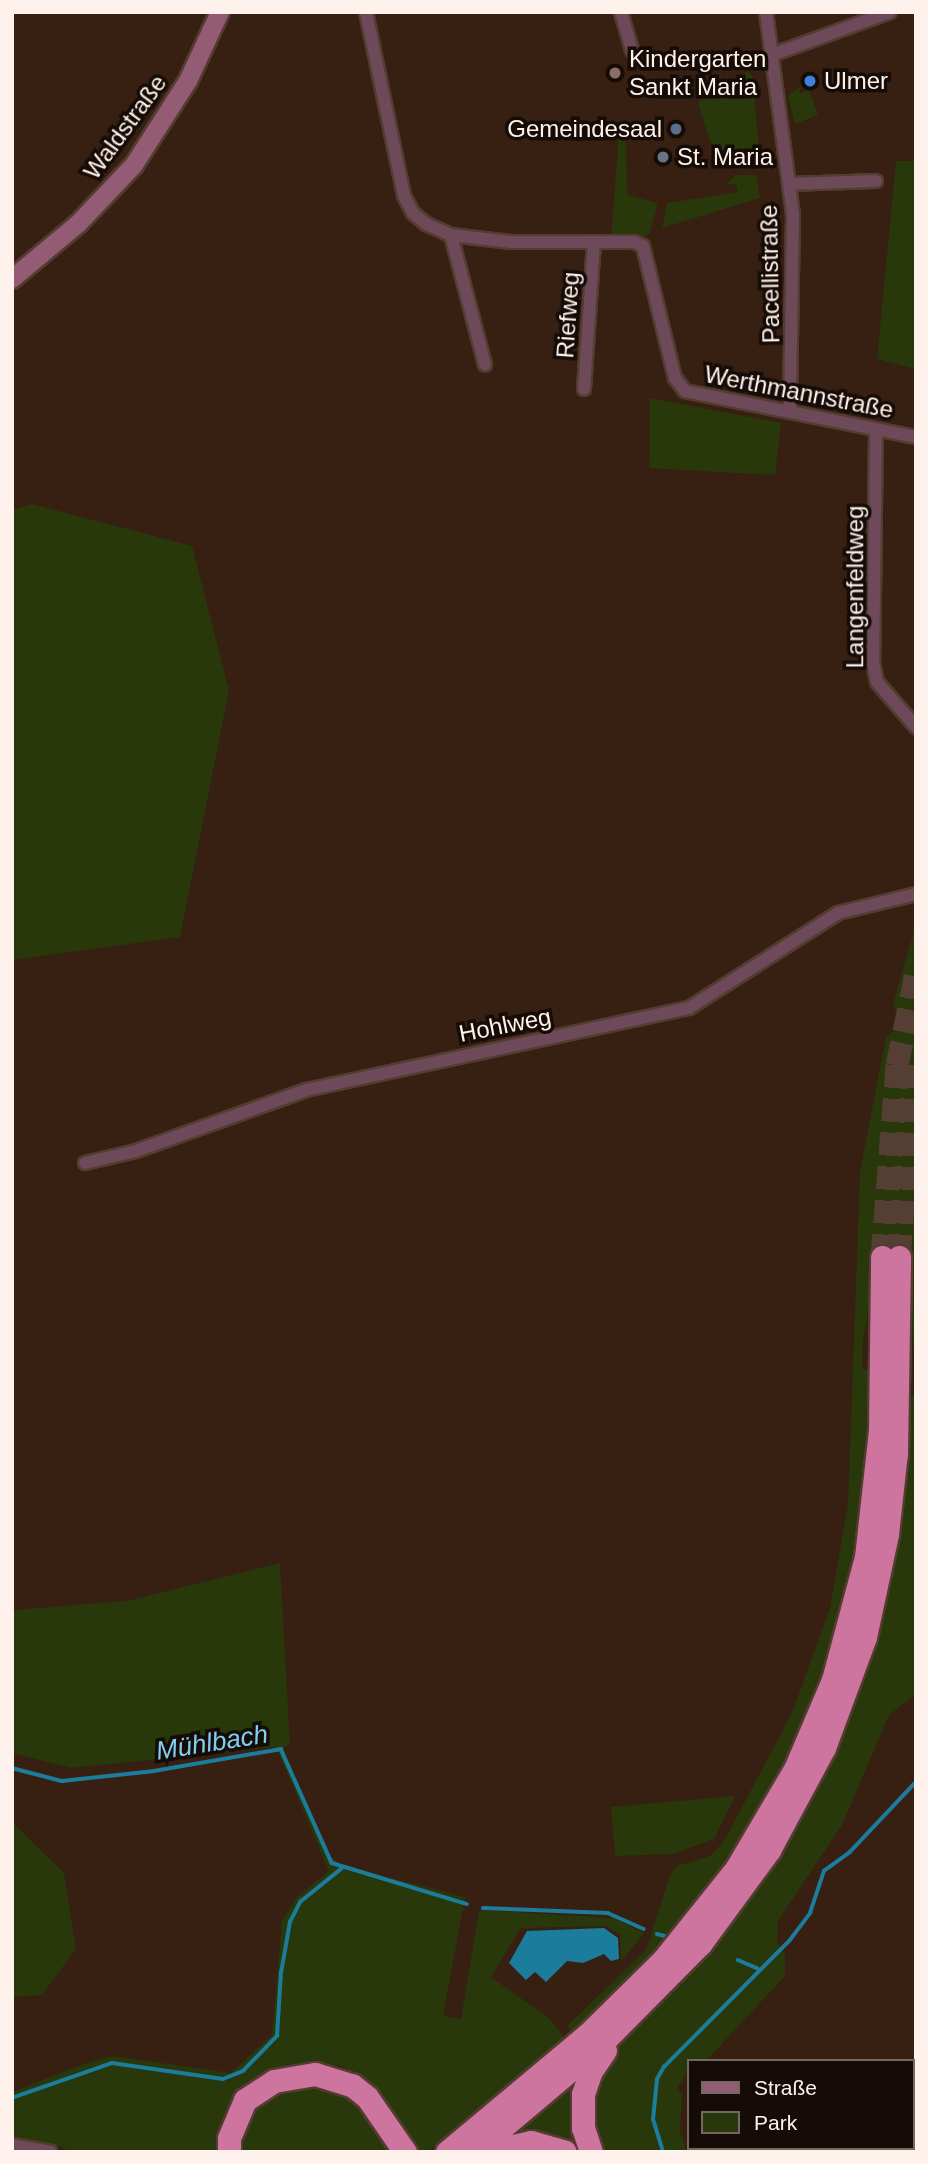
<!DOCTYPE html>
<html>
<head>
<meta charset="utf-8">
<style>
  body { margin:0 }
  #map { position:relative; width:928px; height:2164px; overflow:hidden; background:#371f12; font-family:Arial,sans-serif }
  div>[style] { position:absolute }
  .green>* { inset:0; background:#28380a }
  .water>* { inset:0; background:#1c7c9c }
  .stream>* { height:3.5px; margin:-1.75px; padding:0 1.75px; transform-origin:1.75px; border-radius:1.75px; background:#1c7c9c }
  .highway-tunnel>* { height:23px; margin-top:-11.5px; transform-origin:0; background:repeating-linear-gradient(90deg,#553e33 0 23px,transparent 0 34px) }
  .roads { filter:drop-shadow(2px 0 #533c30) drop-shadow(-2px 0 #533c30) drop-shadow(0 2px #533c30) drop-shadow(0 -2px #533c30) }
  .street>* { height:12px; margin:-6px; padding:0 6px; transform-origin:6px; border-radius:6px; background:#6d4959 }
  .secondary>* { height:18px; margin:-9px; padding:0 9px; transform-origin:9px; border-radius:9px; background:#945b75 }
  .highway>* { height:23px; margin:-11.5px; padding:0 11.5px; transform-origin:11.5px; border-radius:11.5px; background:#cd759f }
  .dots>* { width:19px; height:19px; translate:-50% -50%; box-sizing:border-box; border:4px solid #160c07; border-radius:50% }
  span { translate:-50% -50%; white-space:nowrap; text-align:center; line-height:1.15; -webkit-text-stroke:7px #160c07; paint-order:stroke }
  .poi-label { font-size:24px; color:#fff1eb }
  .left { translate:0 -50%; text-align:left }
  .right { translate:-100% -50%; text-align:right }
  .street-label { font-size:24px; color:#fff1eb }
  .water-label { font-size:26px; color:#80cff0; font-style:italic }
  .frame { position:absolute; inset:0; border:14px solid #fff1eb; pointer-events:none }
  .legend { position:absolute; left:687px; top:2059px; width:228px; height:91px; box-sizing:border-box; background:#160c07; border:2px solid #736862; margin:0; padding:9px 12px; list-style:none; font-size:21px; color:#fff1eb }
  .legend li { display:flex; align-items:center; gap:14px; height:35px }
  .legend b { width:35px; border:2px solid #736862 }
</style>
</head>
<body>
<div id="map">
  <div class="green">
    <div style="clip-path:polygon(748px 71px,752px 75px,759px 148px,729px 158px,712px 148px,698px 102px)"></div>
    <div style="clip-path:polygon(802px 85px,799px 94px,809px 90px,818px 115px,795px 124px,788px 96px)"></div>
    <div style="clip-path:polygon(619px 134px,626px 135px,627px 195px,658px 203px,650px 233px,645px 236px,611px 238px)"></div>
    <div style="clip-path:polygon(896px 161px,916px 161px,916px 369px,877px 359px)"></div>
    <div style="clip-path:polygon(735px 175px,756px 175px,760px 198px,662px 228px,667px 203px,738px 192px,736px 184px,726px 185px)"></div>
    <div style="clip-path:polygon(650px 398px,781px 423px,775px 475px,649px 468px)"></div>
    <div style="clip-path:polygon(32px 504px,192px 546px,229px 690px,180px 937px,12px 960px,12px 510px)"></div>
    <div style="clip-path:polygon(916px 923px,916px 1020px,896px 1013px,893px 1004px)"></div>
    <div style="clip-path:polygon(899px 1026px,916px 1028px,916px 1375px,909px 1299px,870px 1302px,863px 1340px,862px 1369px,868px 1370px,868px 1437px,855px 1558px,825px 1672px,799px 1736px,737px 1850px,697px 1905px,636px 1974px,571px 2032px,567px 2026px,646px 1950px,670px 1875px,677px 1866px,710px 1856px,724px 1841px,792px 1713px,830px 1608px,848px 1504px,860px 1172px,886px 1037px)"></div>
    <div style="clip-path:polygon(911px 1397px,916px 1397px,916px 1694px,889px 1715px,842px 1825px,778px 1921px,777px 1942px,785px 1955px,785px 1976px,706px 2061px,688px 2061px,688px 2071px,677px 2089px,682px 2093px,680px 2132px,687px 2152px,602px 2152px,590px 2106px,600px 2068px,738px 1916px,801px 1822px,837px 1753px,868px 1668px,888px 1588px,902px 1508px)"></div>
    <div style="clip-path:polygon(280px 1563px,290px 1745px,283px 1747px,329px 1855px,341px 1865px,465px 1897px,443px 2016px,461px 2019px,479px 1910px,613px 1918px,644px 1933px,621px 1962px,620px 1935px,606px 1926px,521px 1928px,491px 1977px,550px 2019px,565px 2038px,427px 2152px,415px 2152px,373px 2086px,341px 2066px,323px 2063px,287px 2064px,254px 2080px,240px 2093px,220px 2152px,72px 2152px,56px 2145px,12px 2140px,12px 2092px,84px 2064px,112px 2056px,231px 2073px,272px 2035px,282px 1921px,297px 1897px,329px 1871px,276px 1747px,71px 1768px,12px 1753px,12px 1610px,127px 1601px)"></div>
    <div style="clip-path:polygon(735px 1796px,714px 1839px,673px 1854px,615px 1856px,611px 1807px)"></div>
    <div style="clip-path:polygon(12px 1822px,64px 1873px,76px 1949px,42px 1995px,12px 1997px)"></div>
    <div style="clip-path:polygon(324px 2081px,360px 2103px,393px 2152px,240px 2152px,251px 2112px,274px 2091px)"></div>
    <div style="clip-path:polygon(574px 2082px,581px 2152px,567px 2142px,520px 2136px,518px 2128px)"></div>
  </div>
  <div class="water">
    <div style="clip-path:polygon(604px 1928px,618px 1938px,619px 1959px,611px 1961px,604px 1954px,583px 1963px,567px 1961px,546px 1982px,535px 1972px,526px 1980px,509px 1963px,527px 1931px)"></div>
  </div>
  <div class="stream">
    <div style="left:12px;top:1768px;width:52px;rotate:14.6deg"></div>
    <div style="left:62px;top:1781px;width:93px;rotate:-6.2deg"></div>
    <div style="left:154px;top:1771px;width:129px;rotate:-9.8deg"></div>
    <div style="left:281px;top:1749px;width:125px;rotate:65.9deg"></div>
    <div style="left:332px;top:1863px;width:141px;rotate:16.9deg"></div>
    <div style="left:483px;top:1908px;width:125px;rotate:2.3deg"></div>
    <div style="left:608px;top:1913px;width:39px;rotate:24deg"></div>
    <div style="left:657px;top:1934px;width:8px;rotate:14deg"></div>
    <div style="left:738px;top:1960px;width:21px;rotate:23deg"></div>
    <div style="left:12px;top:2098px;width:106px;rotate:-19.3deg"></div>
    <div style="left:112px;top:2063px;width:112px;rotate:8.2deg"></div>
    <div style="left:223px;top:2079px;width:22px;rotate:-22deg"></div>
    <div style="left:243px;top:2071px;width:49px;rotate:-45.8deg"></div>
    <div style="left:277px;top:2036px;width:63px;rotate:-86.4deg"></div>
    <div style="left:281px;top:1973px;width:52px;rotate:-80deg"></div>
    <div style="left:290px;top:1922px;width:22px;rotate:-63deg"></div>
    <div style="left:300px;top:1902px;width:53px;rotate:-38.8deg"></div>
    <div style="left:663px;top:2152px;width:34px;rotate:-107deg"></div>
    <div style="left:653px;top:2120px;width:41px;rotate:-84.4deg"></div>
    <div style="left:657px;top:2079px;width:14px;rotate:-60deg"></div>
    <div style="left:664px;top:2067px;width:179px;rotate:-45.2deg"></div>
    <div style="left:790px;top:1940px;width:34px;rotate:-53deg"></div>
    <div style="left:810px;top:1913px;width:44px;rotate:-71.6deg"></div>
    <div style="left:824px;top:1871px;width:32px;rotate:-36deg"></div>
    <div style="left:850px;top:1852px;width:96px;rotate:-46.7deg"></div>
  </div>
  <div class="highway-tunnel">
    <div style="left:882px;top:1257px;width:193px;rotate:-85.5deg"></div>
    <div style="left:897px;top:1065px;width:93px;rotate:-78.2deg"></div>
    <div style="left:899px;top:1257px;width:196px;rotate:-85.6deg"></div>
  </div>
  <div class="roads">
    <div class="street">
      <div style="left:366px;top:12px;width:188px;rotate:78.3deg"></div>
      <div style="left:404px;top:196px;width:19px;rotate:62deg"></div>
      <div style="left:413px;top:213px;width:17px;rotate:40deg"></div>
      <div style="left:426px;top:224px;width:27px;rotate:24deg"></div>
      <div style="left:451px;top:235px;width:60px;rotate:6.7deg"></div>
      <div style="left:511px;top:242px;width:123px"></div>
      <div style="left:634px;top:242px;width:10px;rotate:24deg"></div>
      <div style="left:643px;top:246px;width:136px;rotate:76.4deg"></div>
      <div style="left:675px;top:378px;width:16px;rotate:52deg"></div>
      <div style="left:685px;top:391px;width:236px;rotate:11.3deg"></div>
      <div style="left:621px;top:12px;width:40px;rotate:74deg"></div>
      <div style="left:766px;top:12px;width:204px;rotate:82.4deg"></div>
      <div style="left:793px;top:214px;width:197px;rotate:90.9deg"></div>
      <div style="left:774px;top:54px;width:123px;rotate:-19.9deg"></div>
      <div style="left:789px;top:184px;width:87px;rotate:-2deg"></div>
      <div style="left:451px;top:235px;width:134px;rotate:75.3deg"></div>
      <div style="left:584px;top:389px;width:145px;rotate:-86.1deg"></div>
      <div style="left:876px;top:430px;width:233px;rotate:90.7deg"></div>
      <div style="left:873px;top:663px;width:19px;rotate:78deg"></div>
      <div style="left:877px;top:682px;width:60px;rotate:49.1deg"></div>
      <div style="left:85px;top:1163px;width:52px;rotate:-13.2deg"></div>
      <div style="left:136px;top:1151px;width:181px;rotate:-19.7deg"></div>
      <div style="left:306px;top:1090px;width:392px;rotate:-12.1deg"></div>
      <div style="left:689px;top:1008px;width:177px;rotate:-32.5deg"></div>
      <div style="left:838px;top:913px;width:80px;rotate:-13.7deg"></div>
      <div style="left:12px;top:2145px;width:39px;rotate:10deg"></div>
    </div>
    <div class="secondary">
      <div style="left:12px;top:279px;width:86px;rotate:-39.8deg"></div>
      <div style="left:78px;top:224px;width:81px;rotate:-46.5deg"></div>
      <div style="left:134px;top:165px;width:100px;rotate:-57.3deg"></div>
      <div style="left:188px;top:81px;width:76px;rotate:-65.1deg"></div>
    </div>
    <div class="highway">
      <div style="left:229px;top:2152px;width:14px;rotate:-90deg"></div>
      <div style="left:229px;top:2138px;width:41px;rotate:-67.2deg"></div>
      <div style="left:245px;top:2100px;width:35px;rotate:-33deg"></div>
      <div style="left:274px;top:2081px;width:42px;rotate:-9.7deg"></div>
      <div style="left:315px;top:2074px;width:39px;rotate:17deg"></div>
      <div style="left:352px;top:2085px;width:19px;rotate:39deg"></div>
      <div style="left:367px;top:2097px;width:67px;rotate:55.4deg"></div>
      <div style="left:447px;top:2152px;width:182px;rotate:-39.9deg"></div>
      <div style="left:587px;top:2035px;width:108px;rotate:-44.6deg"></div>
      <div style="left:664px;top:1959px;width:115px;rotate:-51.3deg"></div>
      <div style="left:736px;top:1869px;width:116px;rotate:-59.5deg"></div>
      <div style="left:795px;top:1769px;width:97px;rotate:-66.9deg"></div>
      <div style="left:833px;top:1680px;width:127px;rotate:-75deg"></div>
      <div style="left:866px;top:1557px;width:127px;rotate:-83.7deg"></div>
      <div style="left:880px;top:1431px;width:174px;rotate:-89.3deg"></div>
      <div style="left:473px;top:2152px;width:166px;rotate:-40.1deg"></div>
      <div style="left:600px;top:2045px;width:144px;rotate:-45.3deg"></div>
      <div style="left:701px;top:1943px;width:115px;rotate:-53.8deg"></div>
      <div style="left:769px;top:1850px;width:116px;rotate:-61.7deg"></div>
      <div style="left:824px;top:1748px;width:118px;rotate:-69.7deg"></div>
      <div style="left:865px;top:1637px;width:105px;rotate:-77.9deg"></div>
      <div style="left:887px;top:1534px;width:81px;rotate:-83.7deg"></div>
      <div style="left:896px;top:1453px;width:196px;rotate:-89.1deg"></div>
      <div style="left:487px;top:2152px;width:45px;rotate:-12.8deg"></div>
      <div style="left:531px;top:2142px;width:35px;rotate:16deg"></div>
      <div style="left:591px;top:2152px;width:25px;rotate:-108deg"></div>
      <div style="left:583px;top:2128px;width:34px;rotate:-90deg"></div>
      <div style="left:583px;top:2094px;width:24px;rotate:-71deg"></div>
      <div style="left:591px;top:2071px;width:25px;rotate:-56deg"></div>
    </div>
  </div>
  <div class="dots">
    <div style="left:615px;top:73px;background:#8d6e63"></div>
    <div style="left:810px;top:81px;background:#3f7fe0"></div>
    <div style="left:676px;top:129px;background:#5c6f8a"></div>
    <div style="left:663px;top:157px;background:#6b7280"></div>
  </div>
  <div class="poi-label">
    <span class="left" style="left:629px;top:73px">Kindergarten<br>Sankt Maria</span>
    <span class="left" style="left:824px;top:81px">Ulmer</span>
    <span class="right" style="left:662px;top:129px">Gemeindesaal</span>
    <span class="left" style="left:677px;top:157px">St. Maria</span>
  </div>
  <div class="street-label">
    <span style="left:125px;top:127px;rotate:-54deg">Waldstraße</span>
    <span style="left:770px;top:274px;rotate:-91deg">Pacellistraße</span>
    <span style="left:568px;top:315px;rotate:-86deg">Riefweg</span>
    <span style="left:799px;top:392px;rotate:11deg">Werthmannstraße</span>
    <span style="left:855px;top:587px;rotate:-90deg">Langenfeldweg</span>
    <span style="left:505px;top:1025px;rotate:-11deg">Hohlweg</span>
  </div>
  <div class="water-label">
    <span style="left:212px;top:1743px;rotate:-9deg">Mühlbach</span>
  </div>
  <div class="frame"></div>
  <ul class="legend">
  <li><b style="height:9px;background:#945b75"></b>Straße</li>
  <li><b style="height:19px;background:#28380a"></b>Park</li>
  </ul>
</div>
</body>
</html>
